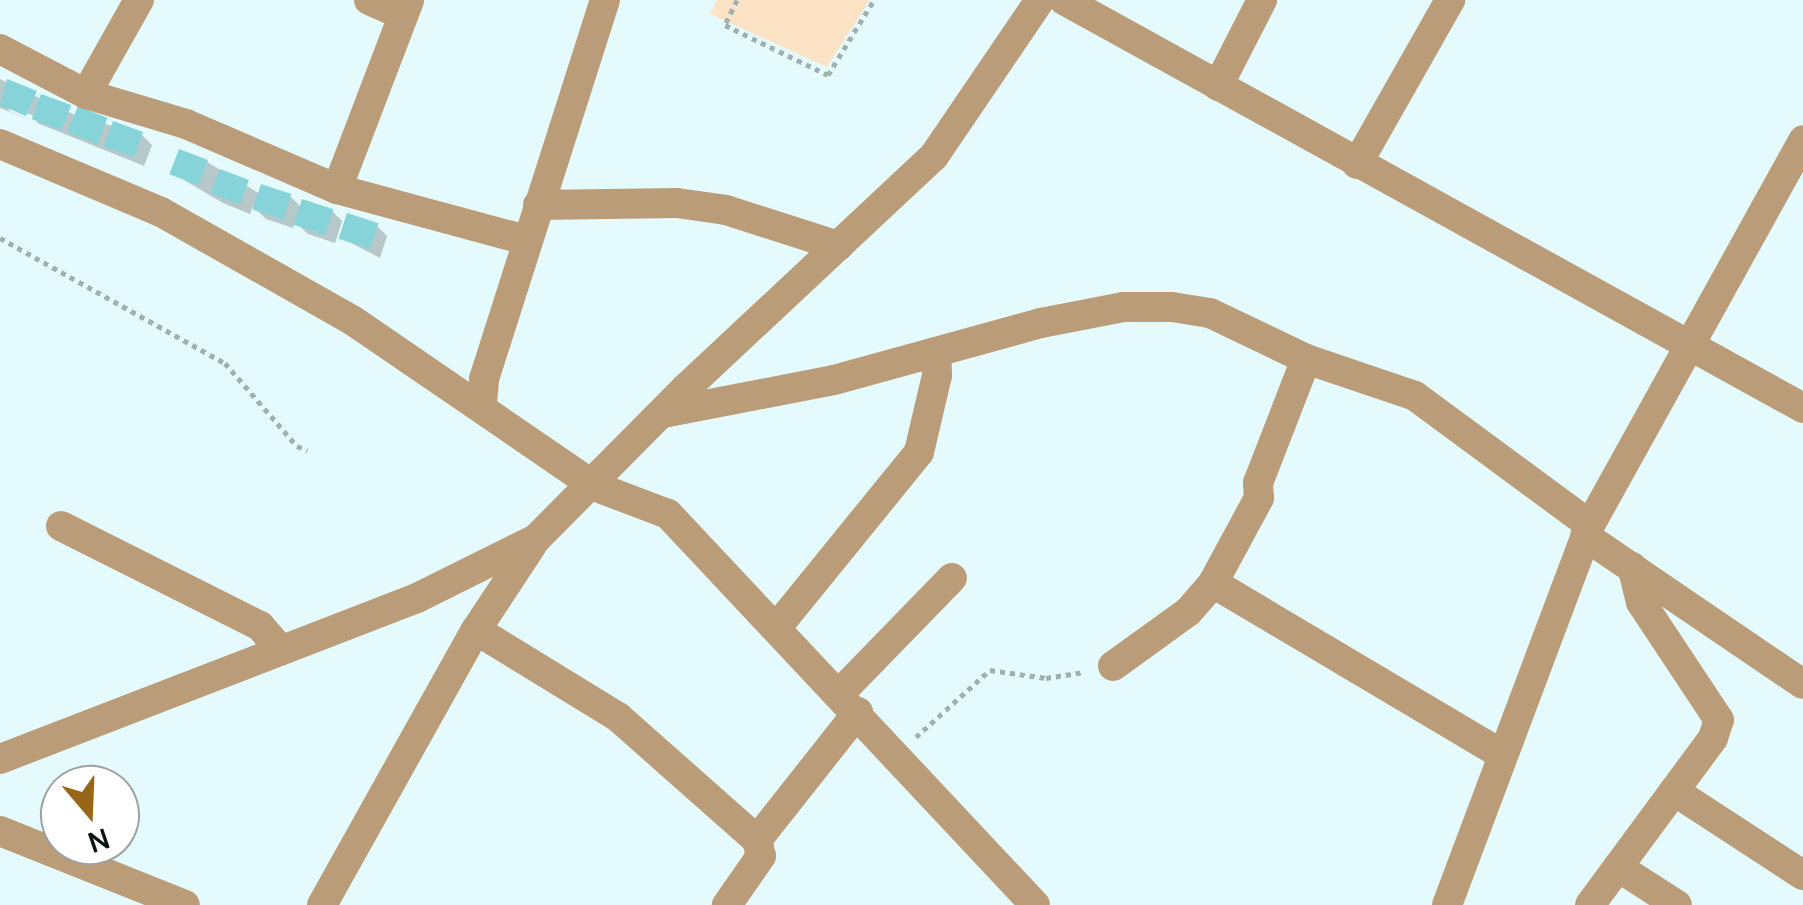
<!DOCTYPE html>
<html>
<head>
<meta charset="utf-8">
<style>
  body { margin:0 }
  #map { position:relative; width:1803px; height:905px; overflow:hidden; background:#e4fafc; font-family:Manrope,sans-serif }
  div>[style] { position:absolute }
  .green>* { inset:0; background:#fce3c5 }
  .shadow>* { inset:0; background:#0003 }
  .building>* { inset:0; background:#87d3da; transform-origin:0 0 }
  .path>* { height:5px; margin-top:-2.5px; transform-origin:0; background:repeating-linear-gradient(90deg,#9eb0b1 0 5px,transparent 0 10px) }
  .minor>* { height:30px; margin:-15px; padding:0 15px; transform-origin:15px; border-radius:15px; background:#ba9c78 }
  span { translate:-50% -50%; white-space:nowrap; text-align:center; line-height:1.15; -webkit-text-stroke:9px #fff; paint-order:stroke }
  .north { position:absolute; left:40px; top:765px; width:100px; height:100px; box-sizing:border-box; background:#fff; border:2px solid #9ea1a1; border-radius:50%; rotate:161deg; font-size:28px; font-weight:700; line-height:40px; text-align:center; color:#0d1415 }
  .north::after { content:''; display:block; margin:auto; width:35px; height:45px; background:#976618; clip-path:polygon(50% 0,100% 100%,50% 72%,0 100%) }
</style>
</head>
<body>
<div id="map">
  <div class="green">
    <div style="clip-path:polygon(717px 0,870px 0,827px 67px,710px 14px)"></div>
  </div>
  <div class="shadow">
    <div style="clip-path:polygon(evenodd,0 79px,77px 116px,141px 134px,152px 145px,144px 166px,0 108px,0 79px,9px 106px,39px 118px,37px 123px,9px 111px,9px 106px)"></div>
    <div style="clip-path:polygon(207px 162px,260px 194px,290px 196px,302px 208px,332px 211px,342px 221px,335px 243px,308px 234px,295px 222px,293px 228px,266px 219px,253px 206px,250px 214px,223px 203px,172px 173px)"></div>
    <div style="clip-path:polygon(376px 225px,387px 236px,380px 258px,342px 238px)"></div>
  </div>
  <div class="building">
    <div style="clip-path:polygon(7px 79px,37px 91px,26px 116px,0 105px)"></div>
    <div style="left:41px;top:94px;width:32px;height:27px;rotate:20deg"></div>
    <div style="left:78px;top:106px;width:32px;height:28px;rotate:22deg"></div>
    <div style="left:113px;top:121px;width:32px;height:27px;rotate:20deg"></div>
    <div style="left:179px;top:149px;width:31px;height:27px;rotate:21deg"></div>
    <div style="left:220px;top:169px;width:31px;height:26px;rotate:21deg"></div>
    <div style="left:261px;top:184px;width:32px;height:27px;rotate:18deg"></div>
    <div style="left:302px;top:199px;width:33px;height:27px;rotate:18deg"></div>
    <div style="left:347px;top:213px;width:33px;height:27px;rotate:18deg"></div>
  </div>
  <div class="path">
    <div style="left:737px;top:0;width:28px;rotate:116deg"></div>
    <div style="left:725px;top:25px;width:114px;rotate:25.9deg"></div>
    <div style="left:828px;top:75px;width:88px;rotate:-58.5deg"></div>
    <div style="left:0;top:238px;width:257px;rotate:29.1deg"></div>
    <div style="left:225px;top:363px;width:110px;rotate:49.1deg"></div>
    <div style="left:297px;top:446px;width:11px;rotate:22deg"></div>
    <div style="left:916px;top:737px;width:100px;rotate:-42.2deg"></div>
    <div style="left:990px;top:670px;width:57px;rotate:8.1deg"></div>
    <div style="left:1046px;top:678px;width:37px;rotate:-9deg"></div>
  </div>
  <div class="minor">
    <div style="left:369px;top:0;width:36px;rotate:24deg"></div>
    <div style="left:1064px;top:0;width:844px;rotate:28.9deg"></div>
    <div style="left:0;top:49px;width:97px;rotate:27.6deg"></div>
    <div style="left:86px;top:94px;width:104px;rotate:16.7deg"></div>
    <div style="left:186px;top:124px;width:164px;rotate:23.3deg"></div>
    <div style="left:337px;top:189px;width:196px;rotate:15.1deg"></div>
    <div style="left:1218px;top:86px;width:97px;rotate:-62.9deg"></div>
    <div style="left:86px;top:94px;width:108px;rotate:-60.6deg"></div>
    <div style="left:0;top:144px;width:175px;rotate:22.9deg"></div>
    <div style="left:161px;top:212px;width:219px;rotate:29.5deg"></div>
    <div style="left:352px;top:320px;width:293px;rotate:34.4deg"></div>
    <div style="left:594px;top:486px;width:79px;rotate:20.7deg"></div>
    <div style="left:668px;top:514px;width:536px;rotate:46.81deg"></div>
    <div style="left:1357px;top:164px;width:189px;rotate:-60.4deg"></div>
    <div style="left:337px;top:189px;width:202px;rotate:-69.1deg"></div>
    <div style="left:538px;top:205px;width:139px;rotate:-0.8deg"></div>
    <div style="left:677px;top:203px;width:49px;rotate:8.1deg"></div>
    <div style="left:726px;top:210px;width:118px;rotate:17.8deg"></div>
    <div style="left:482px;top:403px;width:24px;rotate:-85deg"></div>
    <div style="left:484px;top:379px;width:398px;rotate:-72.3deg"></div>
    <div style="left:663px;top:413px;width:174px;rotate:-10.9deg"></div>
    <div style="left:834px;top:380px;width:215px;rotate:-15.4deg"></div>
    <div style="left:1041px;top:323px;width:84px;rotate:-11deg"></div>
    <div style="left:1123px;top:307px;width:49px"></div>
    <div style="left:1172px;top:307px;width:38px;rotate:9deg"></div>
    <div style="left:1210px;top:313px;width:106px;rotate:25.6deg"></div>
    <div style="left:1306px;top:359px;width:115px;rotate:18.7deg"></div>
    <div style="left:1415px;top:396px;width:217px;rotate:36.4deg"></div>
    <div style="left:61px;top:526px;width:223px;rotate:26.7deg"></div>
    <div style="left:260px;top:626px;width:32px;rotate:49deg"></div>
    <div style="left:1585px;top:536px;width:263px;rotate:34.2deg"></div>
    <div style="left:1213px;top:583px;width:333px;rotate:30.7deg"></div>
    <div style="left:777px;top:627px;width:225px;rotate:-50.9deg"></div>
    <div style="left:919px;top:452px;width:79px;rotate:-76.8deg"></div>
    <div style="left:937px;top:375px;width:23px;rotate:-92deg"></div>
    <div style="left:476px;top:630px;width:167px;rotate:31.5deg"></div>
    <div style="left:618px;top:717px;width:186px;rotate:41.5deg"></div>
    <div style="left:757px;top:840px;width:16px;rotate:76deg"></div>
    <div style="left:761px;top:856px;width:60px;rotate:124.8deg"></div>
    <div style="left:1113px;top:666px;width:92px;rotate:-35.8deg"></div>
    <div style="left:1188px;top:612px;width:38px;rotate:-49deg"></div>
    <div style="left:1213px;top:583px;width:97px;rotate:-61.6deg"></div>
    <div style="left:1259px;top:498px;width:15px;rotate:-94deg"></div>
    <div style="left:1258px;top:483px;width:133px;rotate:-68.8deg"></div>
    <div style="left:841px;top:692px;width:159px;rotate:-45.8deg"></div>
    <div style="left:0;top:759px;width:447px;rotate:-21.1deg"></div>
    <div style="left:417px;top:598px;width:133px;rotate:-26.4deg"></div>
    <div style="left:536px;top:539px;width:211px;rotate:-45.2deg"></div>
    <div style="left:685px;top:389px;width:341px;rotate:-43.1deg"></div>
    <div style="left:934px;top:156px;width:189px;rotate:-55.8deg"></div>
    <div style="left:1674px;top:791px;width:154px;rotate:33.1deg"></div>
    <div style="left:0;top:831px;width:199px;rotate:21.8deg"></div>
    <div style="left:757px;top:840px;width:163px;rotate:-51.7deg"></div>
    <div style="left:1618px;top:867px;width:70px;rotate:32.8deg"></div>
    <div style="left:322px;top:905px;width:315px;rotate:-60.8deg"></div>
    <div style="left:476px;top:630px;width:102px;rotate:-56.6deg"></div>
    <div style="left:1447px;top:905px;width:406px;rotate:-69.4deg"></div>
    <div style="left:1590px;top:525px;width:440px;rotate:-61deg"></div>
    <div style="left:1590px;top:905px;width:207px;rotate:-53.6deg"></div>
    <div style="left:1713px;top:738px;width:19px;rotate:-72deg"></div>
    <div style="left:1719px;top:720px;width:141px;rotate:-123.5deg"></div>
    <div style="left:1641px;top:602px;width:36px;rotate:-104deg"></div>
  </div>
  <div class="north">N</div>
</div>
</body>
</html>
